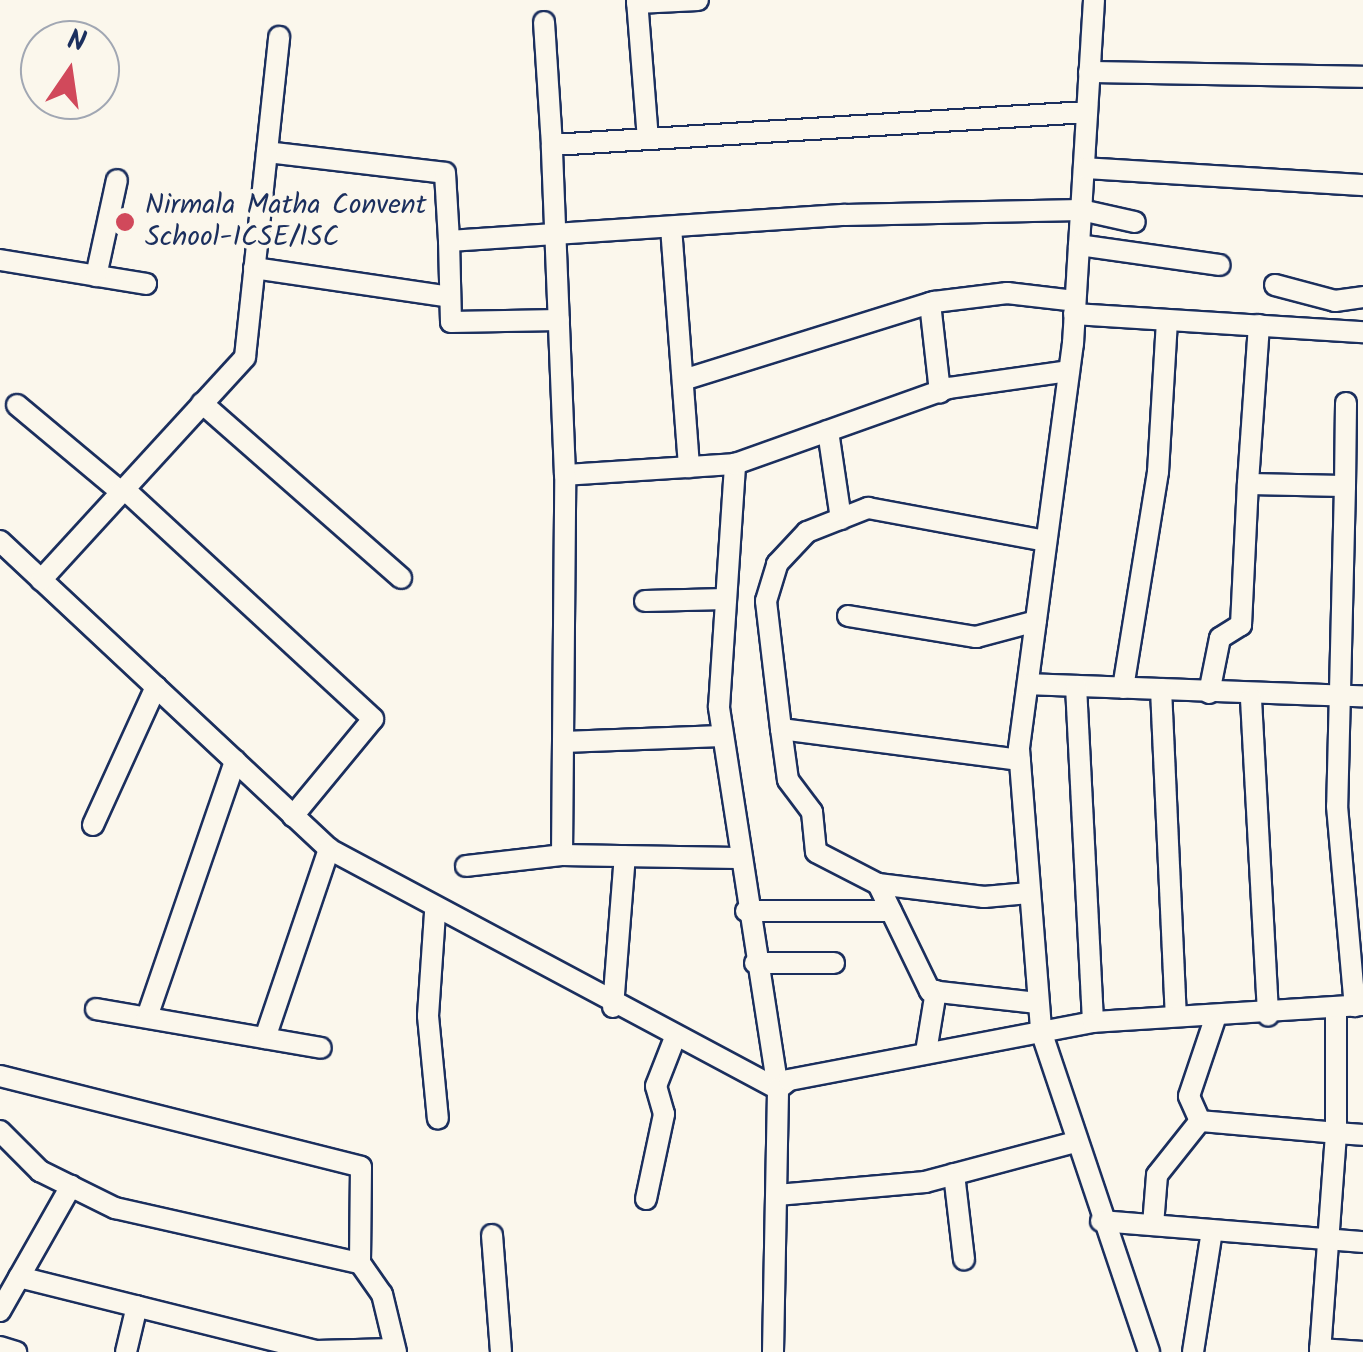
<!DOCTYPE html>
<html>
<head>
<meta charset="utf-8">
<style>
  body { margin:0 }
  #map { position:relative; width:1363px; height:1352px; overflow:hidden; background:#fbf7ec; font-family:Kalam,sans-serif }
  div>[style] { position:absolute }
  .roads { filter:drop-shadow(2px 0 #1b2f5e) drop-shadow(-2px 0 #1b2f5e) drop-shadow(0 2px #1b2f5e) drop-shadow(0 -2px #1b2f5e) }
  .minor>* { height:20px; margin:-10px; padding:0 10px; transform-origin:10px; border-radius:10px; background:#fbf7ec }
  .dots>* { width:28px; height:28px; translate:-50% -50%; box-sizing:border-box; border:5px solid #fbf7ec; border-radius:50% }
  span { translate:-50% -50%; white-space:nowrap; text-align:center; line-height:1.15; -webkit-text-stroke:8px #fbf7ec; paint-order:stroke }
  .poi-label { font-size:28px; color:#1b2f5e }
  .left { translate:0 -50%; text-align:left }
  .north { position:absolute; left:20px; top:20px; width:100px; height:100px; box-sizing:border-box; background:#fbf7ec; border:2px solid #a1a7b3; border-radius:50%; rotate:13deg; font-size:28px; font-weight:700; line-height:40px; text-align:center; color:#1b2f5e }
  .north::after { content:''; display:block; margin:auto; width:35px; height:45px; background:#d1495b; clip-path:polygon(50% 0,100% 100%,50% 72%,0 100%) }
</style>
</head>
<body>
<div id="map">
  <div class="roads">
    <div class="minor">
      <div style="left:637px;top:0;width:139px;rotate:85.5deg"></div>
      <div style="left:1094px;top:0;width:344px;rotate:93.5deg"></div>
      <div style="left:1073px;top:343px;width:410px;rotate:97.6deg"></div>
      <div style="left:1019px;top:749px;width:283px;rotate:85.5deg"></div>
      <div style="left:1041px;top:1031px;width:339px;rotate:71.4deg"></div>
      <div style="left:637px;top:3px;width:61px;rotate:-2.8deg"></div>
      <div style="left:544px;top:22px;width:123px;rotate:86.3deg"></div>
      <div style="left:1089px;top:72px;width:274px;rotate:1deg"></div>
      <div style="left:267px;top:152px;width:179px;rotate:6.7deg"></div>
      <div style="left:445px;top:173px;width:68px;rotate:86.6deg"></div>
      <div style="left:1084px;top:168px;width:280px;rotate:3.5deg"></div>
      <div style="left:671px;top:227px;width:241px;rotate:85.7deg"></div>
      <div style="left:1079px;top:245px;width:142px;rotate:8.1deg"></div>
      <div style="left:0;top:260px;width:148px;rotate:9.3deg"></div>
      <div style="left:254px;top:268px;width:198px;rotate:8.4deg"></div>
      <div style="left:96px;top:276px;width:98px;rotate:-77.7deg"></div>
      <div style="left:1275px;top:285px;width:62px;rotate:14.9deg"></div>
      <div style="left:1335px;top:301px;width:28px;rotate:-8deg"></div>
      <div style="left:930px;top:303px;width:90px;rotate:83.6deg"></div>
      <div style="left:1074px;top:314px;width:290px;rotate:3.6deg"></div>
      <div style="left:559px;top:320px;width:108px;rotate:178.9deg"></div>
      <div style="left:451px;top:322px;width:81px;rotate:-91.4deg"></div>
      <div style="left:449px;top:241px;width:397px;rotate:-3.8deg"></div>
      <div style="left:845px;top:215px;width:236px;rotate:-1.2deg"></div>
      <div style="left:1081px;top:210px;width:55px;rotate:12.5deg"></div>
      <div style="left:1259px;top:325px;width:159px;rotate:94deg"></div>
      <div style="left:1248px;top:484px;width:97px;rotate:1.2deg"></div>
      <div style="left:1345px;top:486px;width:320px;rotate:91.4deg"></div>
      <div style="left:1337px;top:806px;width:201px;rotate:84.9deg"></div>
      <div style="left:683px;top:380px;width:263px;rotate:-17.3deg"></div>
      <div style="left:934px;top:302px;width:74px;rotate:-7deg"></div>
      <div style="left:1007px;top:293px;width:68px;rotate:6.7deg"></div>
      <div style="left:202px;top:403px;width:265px;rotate:41.3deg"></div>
      <div style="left:17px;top:405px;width:136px;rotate:39.9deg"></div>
      <div style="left:828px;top:431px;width:89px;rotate:81.6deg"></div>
      <div style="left:565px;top:475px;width:170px;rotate:-3.7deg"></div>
      <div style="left:1345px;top:486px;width:83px;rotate:-89.3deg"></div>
      <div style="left:124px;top:489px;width:339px;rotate:42.7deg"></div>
      <div style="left:373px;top:719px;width:126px;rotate:129.5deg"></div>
      <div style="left:0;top:541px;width:451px;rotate:43.1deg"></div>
      <div style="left:329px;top:849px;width:509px;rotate:28.13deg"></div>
      <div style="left:41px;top:580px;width:302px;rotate:-47.5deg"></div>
      <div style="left:245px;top:357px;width:322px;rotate:-83.9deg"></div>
      <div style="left:645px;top:601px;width:81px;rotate:-1.4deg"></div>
      <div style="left:848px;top:616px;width:130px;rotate:9.3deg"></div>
      <div style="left:976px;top:637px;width:62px;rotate:-14.9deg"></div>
      <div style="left:1028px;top:684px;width:335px;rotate:2.1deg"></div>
      <div style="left:1076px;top:686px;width:336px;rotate:87.1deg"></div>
      <div style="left:1123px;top:688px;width:219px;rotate:-80.8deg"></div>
      <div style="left:1158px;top:472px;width:152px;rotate:-86.6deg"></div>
      <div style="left:1161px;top:689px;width:327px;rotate:87.4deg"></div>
      <div style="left:1209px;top:693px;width:56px;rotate:-78.7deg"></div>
      <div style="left:1220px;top:638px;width:25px;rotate:-32deg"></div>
      <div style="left:1241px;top:625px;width:141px;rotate:-87.2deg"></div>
      <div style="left:1251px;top:699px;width:317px;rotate:86.9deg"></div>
      <div style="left:781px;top:729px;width:129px;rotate:-96.7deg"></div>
      <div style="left:766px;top:601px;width:39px;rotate:-73deg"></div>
      <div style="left:777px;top:564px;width:44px;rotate:-46.8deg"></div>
      <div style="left:807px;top:532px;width:66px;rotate:-21.5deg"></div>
      <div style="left:868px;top:508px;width:181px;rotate:10.5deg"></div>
      <div style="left:563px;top:742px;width:159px;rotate:-2.2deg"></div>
      <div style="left:1020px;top:760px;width:241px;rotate:-172.6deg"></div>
      <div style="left:781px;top:729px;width:51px;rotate:82.2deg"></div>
      <div style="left:788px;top:780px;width:40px;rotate:53deg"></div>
      <div style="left:812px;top:812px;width:40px;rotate:84.3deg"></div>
      <div style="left:816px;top:852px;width:70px;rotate:27.3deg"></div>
      <div style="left:878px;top:884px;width:119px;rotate:64.1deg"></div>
      <div style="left:930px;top:991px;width:108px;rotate:6.4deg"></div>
      <div style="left:93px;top:825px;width:152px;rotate:-65.5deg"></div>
      <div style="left:737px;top:858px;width:175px;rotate:-179deg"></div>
      <div style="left:562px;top:855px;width:380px;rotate:-89.5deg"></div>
      <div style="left:565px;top:475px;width:330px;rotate:-92.3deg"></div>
      <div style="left:552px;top:145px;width:536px;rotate:-3.53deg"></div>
      <div style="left:466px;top:866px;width:97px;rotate:-6.5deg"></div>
      <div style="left:878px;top:884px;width:107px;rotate:7deg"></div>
      <div style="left:984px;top:897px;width:45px;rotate:-5.1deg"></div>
      <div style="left:746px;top:911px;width:145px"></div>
      <div style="left:435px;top:913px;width:103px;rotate:93.9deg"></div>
      <div style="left:428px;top:1016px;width:103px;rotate:84.5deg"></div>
      <div style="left:755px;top:963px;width:79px"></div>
      <div style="left:613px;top:1007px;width:151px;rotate:-85.5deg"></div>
      <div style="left:96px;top:1009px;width:228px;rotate:9.8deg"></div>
      <div style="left:147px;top:1017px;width:271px;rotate:-71deg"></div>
      <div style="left:265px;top:1038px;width:200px;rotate:-71.3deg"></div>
      <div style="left:926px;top:1052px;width:62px;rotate:-80.7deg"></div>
      <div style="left:0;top:1076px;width:372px;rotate:14.1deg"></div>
      <div style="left:361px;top:1167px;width:96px;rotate:90.6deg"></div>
      <div style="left:778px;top:1089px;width:387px;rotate:-98.8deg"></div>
      <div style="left:719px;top:707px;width:244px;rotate:-86.2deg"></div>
      <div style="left:735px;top:464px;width:227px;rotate:-19.6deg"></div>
      <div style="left:949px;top:388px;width:121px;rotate:-8.1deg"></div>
      <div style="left:1200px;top:1121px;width:137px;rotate:5deg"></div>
      <div style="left:1336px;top:1133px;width:123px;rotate:-90deg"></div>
      <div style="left:0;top:1131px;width:57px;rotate:45deg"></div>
      <div style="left:40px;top:1171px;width:84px;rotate:26.3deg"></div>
      <div style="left:115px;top:1208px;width:251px;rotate:12.7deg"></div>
      <div style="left:360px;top:1263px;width:38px;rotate:55deg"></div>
      <div style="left:382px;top:1294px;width:60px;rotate:76.4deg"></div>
      <div style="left:954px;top:1174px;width:86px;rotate:83.3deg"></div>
      <div style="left:777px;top:1195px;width:149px;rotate:-5deg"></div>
      <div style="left:925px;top:1182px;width:155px;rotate:-14.9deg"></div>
      <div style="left:646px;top:1199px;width:87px;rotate:-78deg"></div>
      <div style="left:664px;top:1114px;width:29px;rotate:-106deg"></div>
      <div style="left:656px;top:1086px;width:49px;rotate:-68.6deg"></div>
      <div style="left:1101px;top:1221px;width:263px;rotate:4.6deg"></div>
      <div style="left:1153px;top:1225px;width:50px;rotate:-85.4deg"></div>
      <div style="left:1157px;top:1175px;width:69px;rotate:-51.5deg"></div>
      <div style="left:1200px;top:1121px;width:27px;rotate:-114deg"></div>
      <div style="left:1189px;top:1096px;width:84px;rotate:-71.4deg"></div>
      <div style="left:492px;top:1235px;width:117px;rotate:85.6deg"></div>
      <div style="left:19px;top:1277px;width:306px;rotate:14deg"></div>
      <div style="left:316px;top:1351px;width:78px;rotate:-1.5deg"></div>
      <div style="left:0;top:1311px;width:144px;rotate:-60.4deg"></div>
      <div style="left:0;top:1347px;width:17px;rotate:17deg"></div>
      <div style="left:1320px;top:1349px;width:43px;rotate:4deg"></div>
      <div style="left:126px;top:1352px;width:47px;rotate:-76.6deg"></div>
      <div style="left:773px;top:1352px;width:263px;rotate:-88.9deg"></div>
      <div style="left:778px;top:1089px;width:14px;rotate:-39deg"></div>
      <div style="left:789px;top:1080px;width:309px;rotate:-10.8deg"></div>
      <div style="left:1093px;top:1022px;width:271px;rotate:-3.6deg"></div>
      <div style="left:1193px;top:1352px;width:123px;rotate:-81.1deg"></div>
      <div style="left:1320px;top:1352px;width:220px;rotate:-85.8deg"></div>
      <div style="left:1336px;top:1133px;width:27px;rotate:4deg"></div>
    </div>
  </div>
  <div class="dots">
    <div style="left:125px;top:222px;background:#d1495b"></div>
  </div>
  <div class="poi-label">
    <span class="left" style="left:145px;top:222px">Nirmala Matha Convent<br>School-ICSE/ISC</span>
  </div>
  <div class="north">N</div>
</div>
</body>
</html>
